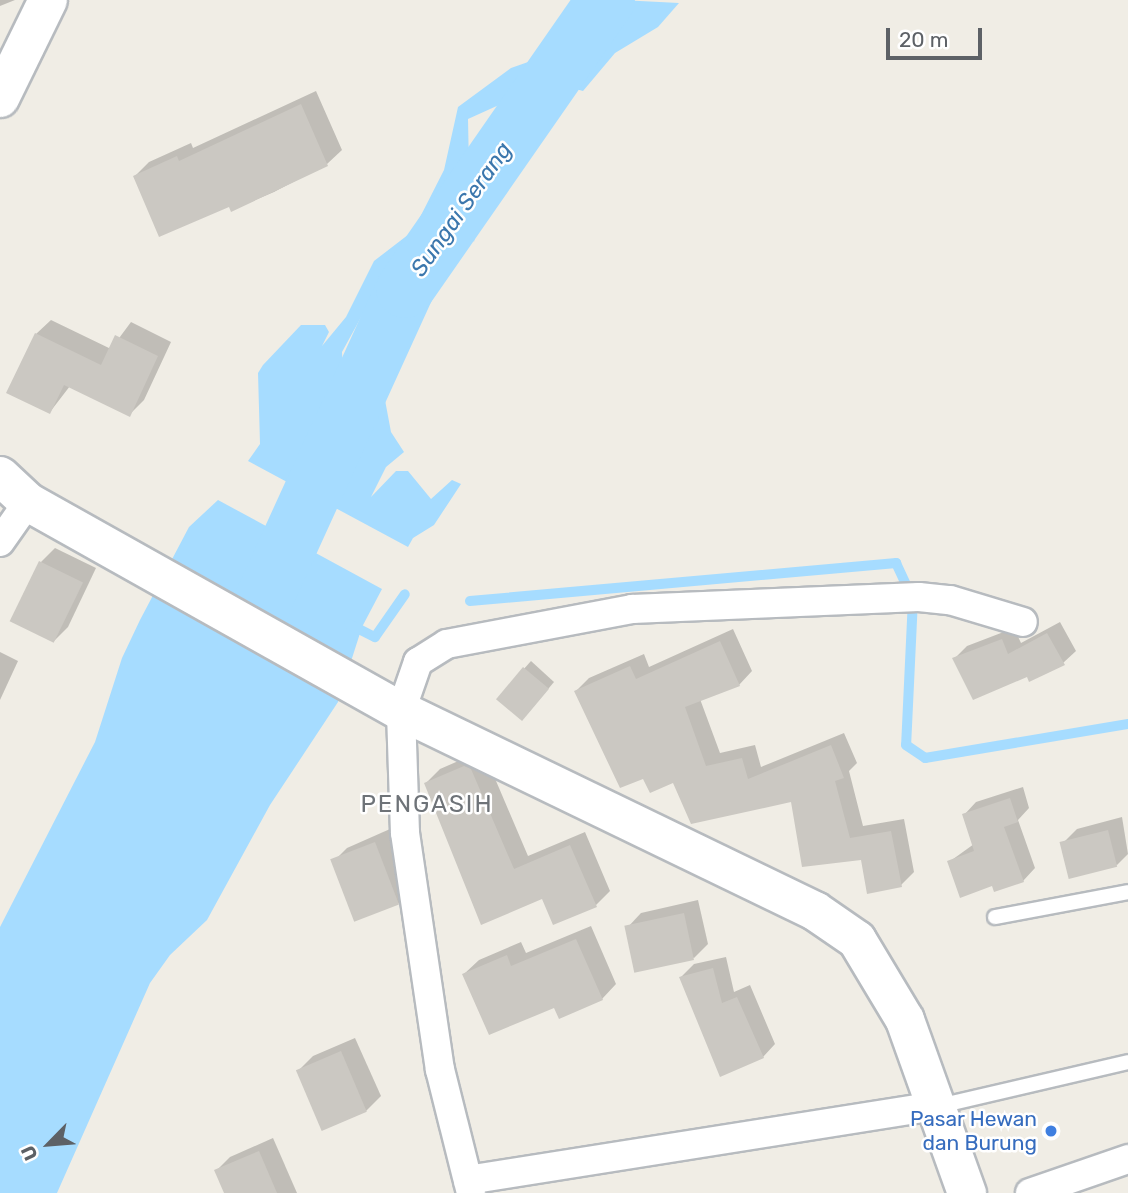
<!DOCTYPE html>
<html>
<head>
<meta charset="utf-8">
<style>
  body { margin:0 }
  #map { position:relative; width:1128px; height:1193px; overflow:hidden; background:#f0ede5; font-family:Rubik,sans-serif }
  div>[style] { position:absolute }
  .water>* { inset:0; background:#a6dcff }
  .shadow>* { inset:0; background:#0003 }
  .stream>* { height:10px; margin:-5px; padding:0 5px; transform-origin:5px; border-radius:5px; background:#a6dcff }
  .river>* { height:58px; margin:-29px; padding:0 29px; transform-origin:29px; border-radius:29px; background:#a6dcff }
  .building>* { inset:0; background:#cbc8c2; transform-origin:0 0 }
  .roads { filter:drop-shadow(2px 0 #b7bbbf) drop-shadow(-2px 0 #b7bbbf) drop-shadow(0 2px #b7bbbf) drop-shadow(0 -2px #b7bbbf) }
  .lane>* { height:14px; margin:-7px; padding:0 7px; transform-origin:7px; border-radius:7px; background:#fff }
  .street>* { height:28px; margin:-14px; padding:0 14px; transform-origin:14px; border-radius:14px; background:#fff }
  .secondary>* { height:38px; margin:-19px; padding:0 19px; transform-origin:19px; border-radius:19px; background:#fff }
  .dots>* { width:19px; height:19px; translate:-50% -50%; box-sizing:border-box; border:4px solid #fff; border-radius:50% }
  span { translate:-50% -50%; white-space:nowrap; text-align:center; line-height:1.15; -webkit-text-stroke:5px #fff; paint-order:stroke }
  .shop-label { font-size:21px; color:#366cbe }
  .right { translate:-100% -50%; text-align:right }
  .water-label { font-size:23px; color:#3b77ad; font-style:italic }
  .quarter-label { font-size:24px; color:#6e7378; letter-spacing:2px }
  .north { position:absolute; left:14px; top:1109px; width:70px; height:70px; -webkit-text-stroke:5px #fff; paint-order:stroke; rotate:245deg; font-size:19px; font-weight:700; line-height:28px; text-align:center; color:#5d6166 }
  .north::after { content:''; display:block; margin:auto; width:24px; height:32px; background:#5d6166; clip-path:polygon(50% 0,100% 100%,50% 72%,0 100%) }
  .scale { position:absolute; left:886px; top:28px; width:96px; height:32px; box-sizing:border-box; border:4px solid #5d6166; border-top:0; padding-left:9px; font-size:21px; line-height:24px; white-space:nowrap; color:#5d6166; -webkit-text-stroke:5px #fff; paint-order:stroke }
</style>
</head>
<body>
<div id="map">
  <div class="water">
    <div style="clip-path:polygon(620px 0,679px 3px,658px 27px,615px 53px,583px 91px,550px 82px,468px 119px,469px 167px,482px 198px,474px 242px,454px 204px,436px 219px,416px 264px,395px 263px,382px 279px,342px 352px,343px 375px,385px 400px,391px 432px,404px 452px,386px 467px,371px 497px,396px 471px,408px 471px,431px 499px,452px 480px,461px 484px,434px 525px,413px 538px,408px 547px,248px 461px,260px 444px,258px 373px,263px 365px,301px 325px,325px 325px,329px 332px,322px 346px,346px 317px,374px 261px,413px 231px,444px 170px,458px 107px,511px 68px,548px 55px)"></div>
    <div style="clip-path:polygon(218px 500px,382px 589px,362px 627px,338px 702px,270px 805px,207px 920px,170px 955px,150px 983px,57px 1193px,0 1193px,0 927px,95px 742px,122px 658px,140px 620px,189px 527px)"></div>
  </div>
  <div class="shadow">
    <div style="clip-path:polygon(0 0,15px 0,0 6px)"></div>
    <div style="clip-path:polygon(316px 91px,342px 150px,327px 164px,274px 192px,232px 210px,230px 205px,135px 176px,149px 162px,191px 143px,193px 148px)"></div>
    <div style="clip-path:polygon(51px 320px,111px 349px,131px 322px,171px 342px,144px 400px,129px 415px,70px 386px,50px 412px,36px 334px)"></div>
    <div style="clip-path:polygon(55px 548px,96px 568px,68px 627px,54px 641px,41px 562px)"></div>
    <div style="clip-path:polygon(1060px 622px,1076px 651px,1063px 663px,955px 658px,967px 646px,1014px 628px,1021px 643px)"></div>
    <div style="clip-path:polygon(733px 629px,752px 671px,739px 685px,700px 699px,720px 753px,755px 745px,761px 767px,844px 733px,857px 763px,849px 771px,863px 826px,904px 819px,914px 872px,901px 885px,793px 800px,644px 777px,576px 691px,589px 678px,644px 654px,649px 667px)"></div>
    <div style="clip-path:polygon(0 652px,18px 661px,0 700px)"></div>
    <div style="clip-path:polygon(531px 661px,554px 682px,528px 713px,498px 698px)"></div>
    <div style="clip-path:polygon(479px 752px,485px 755px,528px 856px,585px 832px,610px 891px,596px 905px,542px 897px,426px 783px,440px 769px)"></div>
    <div style="clip-path:polygon(1023px 787px,1029px 808px,1018px 820px,1035px 868px,1023px 881px,993px 883px,949px 862px,974px 844px,964px 815px,976px 802px)"></div>
    <div style="clip-path:polygon(1122px 817px,1128px 854px,1117px 865px,1062px 844px,1077px 829px)"></div>
    <div style="clip-path:polygon(390px 829px,412px 890px,398px 904px,333px 862px,347px 848px)"></div>
    <div style="clip-path:polygon(698px 900px,708px 944px,694px 958px,627px 928px,641px 913px)"></div>
    <div style="clip-path:polygon(591px 926px,616px 984px,602px 999px,464px 974px,479px 960px,521px 942px,526px 953px)"></div>
    <div style="clip-path:polygon(726px 957px,734px 992px,750px 985px,775px 1044px,763px 1057px,681px 977px,694px 964px)"></div>
    <div style="clip-path:polygon(355px 1038px,381px 1096px,366px 1111px,299px 1070px,313px 1056px)"></div>
    <div style="clip-path:polygon(273px 1138px,297px 1193px,226px 1193px,216px 1171px,230px 1157px)"></div>
  </div>
  <div class="stream">
    <div style="left:470px;top:601px;width:428px;rotate:-5.1deg"></div>
    <div style="left:896px;top:563px;width:40px;rotate:65deg"></div>
    <div style="left:913px;top:599px;width:146px;rotate:92.7deg"></div>
    <div style="left:906px;top:745px;width:23px;rotate:34deg"></div>
    <div style="left:925px;top:758px;width:206px;rotate:-9.5deg"></div>
    <div style="left:349px;top:624px;width:29px;rotate:27deg"></div>
    <div style="left:375px;top:637px;width:52px;rotate:-55.1deg"></div>
  </div>
  <div class="river">
    <div style="left:258px;top:612px;width:355px;rotate:-65.5deg"></div>
    <div style="left:405px;top:289px;width:352px;rotate:-55.2deg"></div>
  </div>
  <div class="building">
    <div style="clip-path:polygon(301px 104px,328px 166px,231px 212px,229px 207px,159px 237px,133px 176px,177px 156px,179px 161px)"></div>
    <div style="clip-path:polygon(35px 333px,101px 365px,115px 335px,158px 356px,130px 417px,64px 385px,50px 414px,6px 393px)"></div>
    <div style="left:39px;top:561px;width:49px;height:67px;rotate:26deg"></div>
    <div style="clip-path:polygon(1047px 633px,1065px 665px,1029px 682px,1027px 677px,973px 700px,952px 658px,1002px 639px,1008px 654px)"></div>
    <div style="clip-path:polygon(720px 641px,740px 686px,685px 707px,706px 766px,742px 758px,748px 779px,831px 745px,844px 778px,835px 781px,850px 838px,891px 831px,902px 887px,867px 894px,861px 860px,802px 867px,791px 802px,691px 824px,673px 783px,650px 793px,643px 779px,620px 788px,574px 691px,630px 666px,636px 679px)"></div>
    <div style="left:523px;top:667px;width:34px;height:42px;rotate:40deg"></div>
    <div style="clip-path:polygon(464px 766px,471px 769px,514px 869px,570px 845px,597px 907px,553px 925px,542px 899px,481px 925px,424px 783px)"></div>
    <div style="clip-path:polygon(1010px 798px,1018px 822px,1004px 827px,1024px 882px,994px 892px,992px 886px,960px 898px,947px 861px,974px 851px,962px 814px)"></div>
    <div style="left:1108px;top:830px;width:38px;height:50px;rotate:76deg"></div>
    <div style="left:375px;top:842px;width:67px;height:48px;rotate:69deg"></div>
    <div style="left:684px;top:913px;width:48px;height:61px;rotate:78deg"></div>
    <div style="clip-path:polygon(576px 939px,603px 1000px,559px 1019px,554px 1008px,489px 1035px,462px 974px,507px 955px,511px 966px)"></div>
    <div style="clip-path:polygon(713px 968px,722px 1003px,737px 997px,764px 1058px,720px 1077px,679px 977px)"></div>
    <div style="left:341px;top:1051px;width:66px;height:49px;rotate:67deg"></div>
    <div style="clip-path:polygon(259px 1151px,277px 1193px,224px 1193px,214px 1170px)"></div>
  </div>
  <div class="roads">
    <div class="lane">
      <div style="left:995px;top:917px;width:135px;rotate:-10.6deg"></div>
      <div style="left:939px;top:1106px;width:194px;rotate:-13.1deg"></div>
    </div>
    <div class="street">
      <div style="left:0;top:542px;width:49px;rotate:-55deg"></div>
      <div style="left:468px;top:1180px;width:475px;rotate:-9deg"></div>
      <div style="left:471px;top:1193px;width:127px;rotate:-104.1deg"></div>
      <div style="left:440px;top:1070px;width:240px;rotate:-98.4deg"></div>
      <div style="left:405px;top:833px;width:122px;rotate:-91.9deg"></div>
      <div style="left:401px;top:711px;width:52px;rotate:-70.9deg"></div>
      <div style="left:418px;top:662px;width:34px;rotate:-32deg"></div>
      <div style="left:447px;top:644px;width:188px;rotate:-10.7deg"></div>
      <div style="left:632px;top:609px;width:287px;rotate:-2.4deg"></div>
      <div style="left:919px;top:597px;width:31px;rotate:6deg"></div>
      <div style="left:950px;top:600px;width:76px;rotate:16.8deg"></div>
      <div style="left:1030px;top:1193px;width:104px;rotate:-19.1deg"></div>
    </div>
    <div class="secondary">
      <div style="left:0;top:98px;width:109px;rotate:-63.9deg"></div>
      <div style="left:0;top:476px;width:38px;rotate:43deg"></div>
      <div style="left:28px;top:502px;width:428px;rotate:29.3deg"></div>
      <div style="left:401px;top:711px;width:460px;rotate:25.8deg"></div>
      <div style="left:815px;top:911px;width:51px;rotate:34.6deg"></div>
      <div style="left:857px;top:940px;width:93px;rotate:59deg"></div>
      <div style="left:905px;top:1020px;width:184px;rotate:70.3deg"></div>
    </div>
  </div>
  <div class="dots">
    <div style="left:1051px;top:1131px;background:#3f7fe0"></div>
  </div>
  <div class="shop-label">
    <span class="right" style="left:1037px;top:1131px">Pasar Hewan<br>dan Burung</span>
  </div>
  <div class="water-label">
    <span style="left:461px;top:209px;rotate:-55deg">Sungai Serang</span>
  </div>
  <div class="quarter-label">
    <span style="left:427px;top:805px">PENGASIH</span>
  </div>
  <div class="north">U</div>
  <div class="scale">20 m</div>
</div>
</body>
</html>
